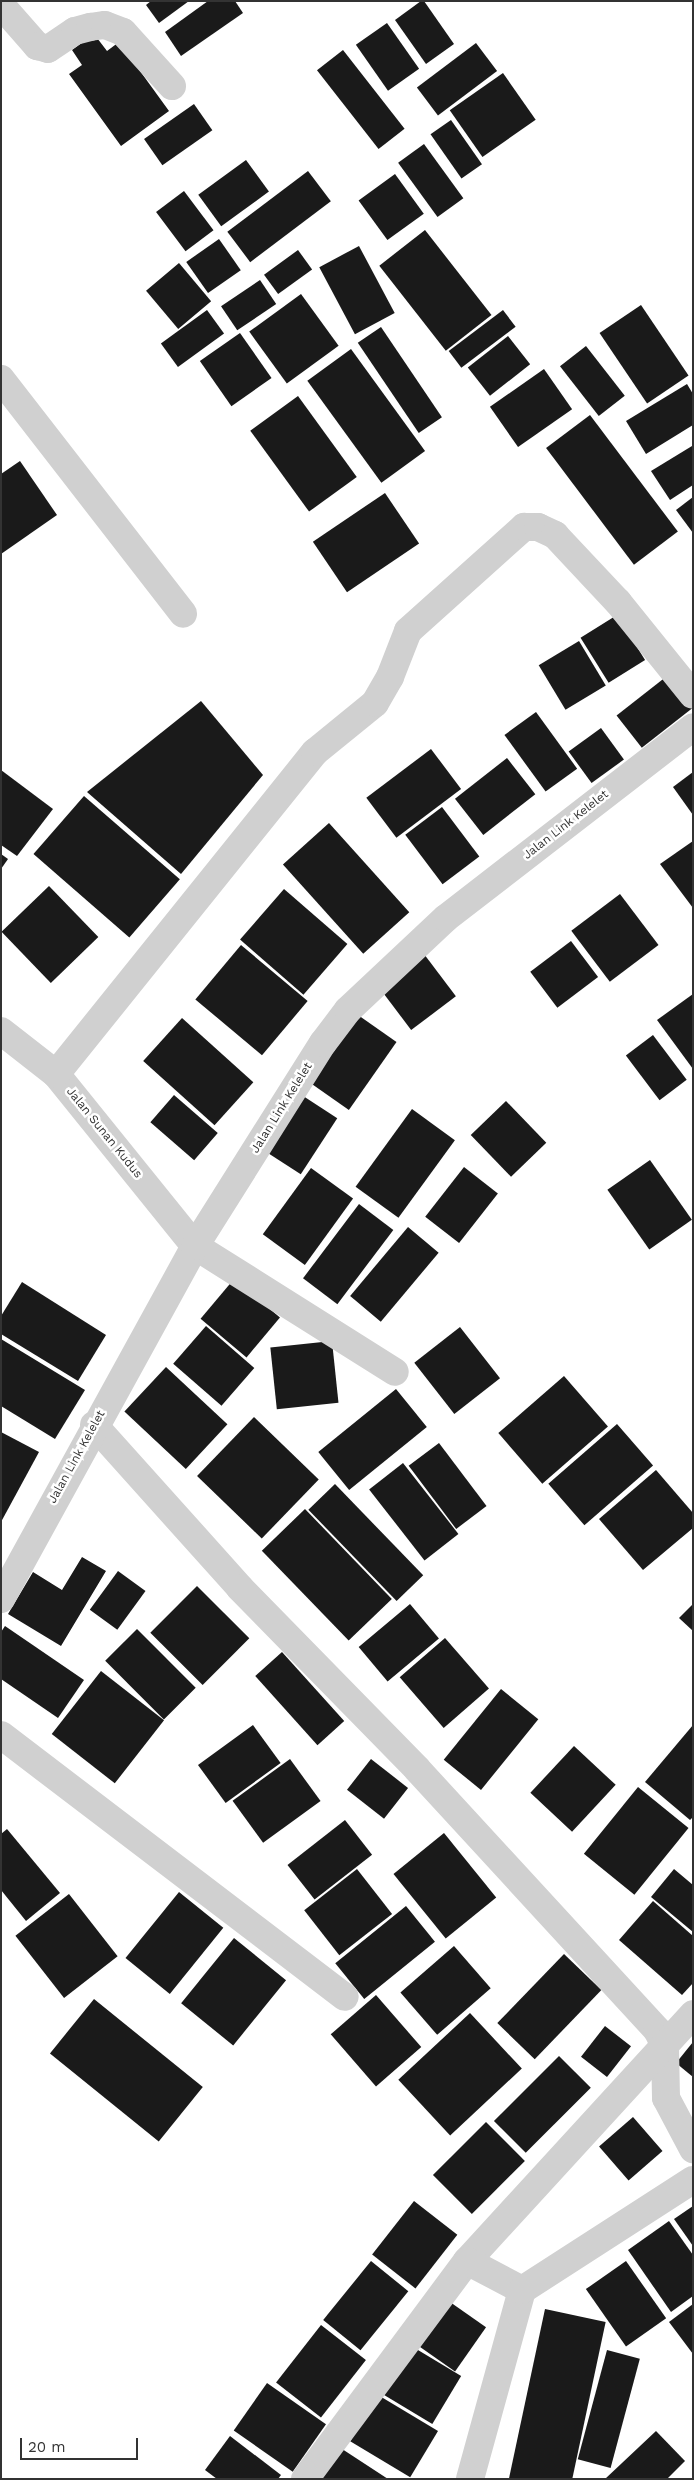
<!DOCTYPE html>
<html>
<head>
<meta charset="utf-8">
<style>
  body { margin:0 }
  #map { position:relative; width:694px; height:2480px; overflow:hidden; background:#fff; font-family:"Work Sans",sans-serif }
  div>[style] { position:absolute }
  .building>* { inset:0; background:#1a1a1a; transform-origin:0 0 }
  .minor>* { height:28px; margin:-14px; padding:0 14px; transform-origin:14px; border-radius:14px; background:#d0d0d0 }
  span { translate:-50% -50%; white-space:nowrap; text-align:center; line-height:1.15; -webkit-text-stroke:5px #fff; paint-order:stroke }
  .street-label { font-size:12px; color:#333 }
  .frame { position:absolute; inset:0; border:2px solid #333; pointer-events:none }
  .scale { position:absolute; left:20px; top:2438px; width:118px; height:22px; box-sizing:border-box; border:2px solid #333; border-top:0; padding-left:6px; font-size:15px; line-height:18px; white-space:nowrap; color:#333; -webkit-text-stroke:4px #fff; paint-order:stroke }
</style>
</head>
<body>
<div id="map">
  <div class="building">
    <div style="clip-path:polygon(151px 1px,189px 1px,159px 23px,146px 5px)"></div>
    <div style="clip-path:polygon(208px 1px,235px 1px,243px 13px,181px 56px,165px 32px)"></div>
    <div style="clip-path:polygon(421px 1px,424px 1px,454px 44px,426px 64px,395px 20px)"></div>
    <div style="left:387px;top:23px;width:56px;height:38px;rotate:55deg"></div>
    <div style="clip-path:polygon(94px 34px,107px 51px,119px 42px,169px 111px,121px 146px,69px 74px,82px 65px,72px 50px)"></div>
    <div style="left:476px;top:43px;width:35px;height:74px;rotate:53deg"></div>
    <div style="left:343px;top:50px;width:100px;height:33px;rotate:52deg"></div>
    <div style="left:503px;top:73px;width:57px;height:65px;rotate:55deg"></div>
    <div style="left:194px;top:104px;width:32px;height:61px;rotate:55deg"></div>
    <div style="left:451px;top:120px;width:54px;height:25px;rotate:55deg"></div>
    <div style="left:424px;top:144px;width:67px;height:32px;rotate:54deg"></div>
    <div style="left:246px;top:160px;width:39px;height:59px;rotate:54deg"></div>
    <div style="left:308px;top:171px;width:38px;height:101px;rotate:53deg"></div>
    <div style="left:395px;top:174px;width:49px;height:45px;rotate:54deg"></div>
    <div style="left:184px;top:191px;width:49px;height:35px;rotate:53deg"></div>
    <div style="left:425px;top:230px;width:108px;height:58px;rotate:52deg"></div>
    <div style="left:219px;top:239px;width:38px;height:40px;rotate:55deg"></div>
    <div style="left:359px;top:246px;width:76px;height:45px;rotate:62deg"></div>
    <div style="left:298px;top:250px;width:24px;height:42px;rotate:54deg"></div>
    <div style="left:179px;top:263px;width:50px;height:43px;rotate:50deg"></div>
    <div style="left:260px;top:280px;width:29px;height:47px;rotate:56deg"></div>
    <div style="left:301px;top:294px;width:64px;height:64px;rotate:54deg"></div>
    <div style="left:641px;top:305px;width:85px;height:50px;rotate:56deg"></div>
    <div style="left:207px;top:310px;width:29px;height:57px;rotate:54deg"></div>
    <div style="left:503px;top:310px;width:21px;height:68px;rotate:53deg"></div>
    <div style="left:381px;top:327px;width:109px;height:28px;rotate:56deg"></div>
    <div style="left:240px;top:333px;width:55px;height:49px;rotate:55deg"></div>
    <div style="left:508px;top:336px;width:36px;height:51px;rotate:52deg"></div>
    <div style="left:586px;top:346px;width:63px;height:33px;rotate:52deg"></div>
    <div style="left:351px;top:349px;width:126px;height:54px;rotate:54deg"></div>
    <div style="left:544px;top:369px;width:49px;height:66px;rotate:55deg"></div>
    <div style="clip-path:polygon(687px 384px,693px 394px,693px 425px,646px 454px,626px 421px)"></div>
    <div style="left:298px;top:396px;width:100px;height:59px;rotate:54deg"></div>
    <div style="left:590px;top:415px;width:146px;height:55px;rotate:53deg"></div>
    <div style="clip-path:polygon(692px 446px,693px 485px,670px 500px,651px 471px)"></div>
    <div style="clip-path:polygon(20px 461px,57px 515px,1px 554px,1px 474px)"></div>
    <div style="left:385px;top:493px;width:61px;height:87px;rotate:56deg"></div>
    <div style="clip-path:polygon(693px 497px,693px 533px,676px 510px)"></div>
    <div style="left:617px;top:615px;width:53px;height:43px;rotate:58deg"></div>
    <div style="left:579px;top:641px;width:52px;height:47px;rotate:59deg"></div>
    <div style="left:667px;top:676px;width:41px;height:64px;rotate:52deg"></div>
    <div style="clip-path:polygon(201px 701px,263px 775px,181px 874px,87px 792px)"></div>
    <div style="left:536px;top:712px;width:70px;height:39px;rotate:54deg"></div>
    <div style="left:601px;top:728px;width:39px;height:40px;rotate:54deg"></div>
    <div style="left:431px;top:749px;width:50px;height:81px;rotate:53deg"></div>
    <div style="left:507px;top:758px;width:46px;height:66px;rotate:52deg"></div>
    <div style="clip-path:polygon(1px 770px,53px 809px,17px 856px,1px 845px)"></div>
    <div style="clip-path:polygon(693px 772px,693px 815px,673px 787px)"></div>
    <div style="left:84px;top:796px;width:127px;height:77px;rotate:41deg"></div>
    <div style="left:442px;top:807px;width:62px;height:46px;rotate:53deg"></div>
    <div style="left:329px;top:823px;width:120px;height:62px;rotate:48deg"></div>
    <div style="clip-path:polygon(693px 841px,693px 908px,660px 864px)"></div>
    <div style="clip-path:polygon(1px 854px,8px 859px,1px 869px)"></div>
    <div style="left:49px;top:886px;width:71px;height:66px;rotate:46deg"></div>
    <div style="left:284px;top:889px;width:84px;height:67px;rotate:41deg"></div>
    <div style="left:620px;top:894px;width:64px;height:61px;rotate:53deg"></div>
    <div style="left:571px;top:941px;width:45px;height:51px;rotate:53deg"></div>
    <div style="left:241px;top:945px;width:87px;height:71px;rotate:40deg"></div>
    <div style="left:424px;top:954px;width:53px;height:56px;rotate:53deg"></div>
    <div style="clip-path:polygon(693px 994px,693px 1069px,657px 1020px)"></div>
    <div style="left:358px;top:1015px;width:47px;height:83px;rotate:35deg"></div>
    <div style="left:182px;top:1018px;width:96px;height:58px;rotate:42deg"></div>
    <div style="left:653px;top:1035px;width:56px;height:34px;rotate:53deg"></div>
    <div style="left:297px;top:1092px;width:48px;height:67px;rotate:33deg"></div>
    <div style="left:174px;top:1095px;width:58px;height:36px;rotate:41deg"></div>
    <div style="left:506px;top:1101px;width:58px;height:49px;rotate:46deg"></div>
    <div style="left:412px;top:1109px;width:53px;height:96px;rotate:36deg"></div>
    <div style="left:650px;top:1160px;width:73px;height:52px;rotate:55deg"></div>
    <div style="left:464px;top:1167px;width:43px;height:63px;rotate:38deg"></div>
    <div style="left:311px;top:1168px;width:52px;height:82px;rotate:36deg"></div>
    <div style="left:359px;top:1204px;width:43px;height:93px;rotate:37deg"></div>
    <div style="left:408px;top:1227px;width:40px;height:90px;rotate:40deg"></div>
    <div style="left:234px;top:1279px;width:60px;height:52px;rotate:40deg"></div>
    <div style="clip-path:polygon(22px 1282px,106px 1335px,78px 1381px,1px 1334px,1px 1316px)"></div>
    <div style="left:206px;top:1326px;width:64px;height:50px;rotate:41deg"></div>
    <div style="left:460px;top:1327px;width:65px;height:58px;rotate:52deg"></div>
    <div style="clip-path:polygon(1px 1339px,85px 1390px,55px 1439px,1px 1406px)"></div>
    <div style="left:332px;top:1341px;width:62px;height:62px;rotate:84deg"></div>
    <div style="left:166px;top:1367px;width:84px;height:61px;rotate:43deg"></div>
    <div style="left:564px;top:1376px;width:67px;height:87px;rotate:49deg"></div>
    <div style="left:396px;top:1389px;width:49px;height:100px;rotate:51deg"></div>
    <div style="left:254px;top:1417px;width:90px;height:82px;rotate:44deg"></div>
    <div style="left:617px;top:1424px;width:55px;height:91px;rotate:49deg"></div>
    <div style="clip-path:polygon(1px 1432px,39px 1452px,1px 1522px)"></div>
    <div style="left:439px;top:1443px;width:79px;height:38px;rotate:53deg"></div>
    <div style="left:403px;top:1463px;width:90px;height:43px;rotate:52deg"></div>
    <div style="clip-path:polygon(656px 1470px,693px 1513px,693px 1528px,643px 1570px,599px 1519px)"></div>
    <div style="left:335px;top:1484px;width:127px;height:37px;rotate:46deg"></div>
    <div style="left:305px;top:1509px;width:125px;height:60px;rotate:46deg"></div>
    <div style="clip-path:polygon(82px 1557px,106px 1571px,61px 1646px,8px 1614px,33px 1572px,62px 1590px)"></div>
    <div style="left:118px;top:1571px;width:34px;height:48px;rotate:36deg"></div>
    <div style="left:197px;top:1586px;width:74px;height:66px;rotate:45deg"></div>
    <div style="left:410px;top:1604px;width:45px;height:67px;rotate:50deg"></div>
    <div style="clip-path:polygon(693px 1604px,693px 1631px,679px 1618px)"></div>
    <div style="clip-path:polygon(5px 1626px,84px 1680px,58px 1718px,1px 1679px,1px 1632px)"></div>
    <div style="left:137px;top:1629px;width:83px;height:45px;rotate:45deg"></div>
    <div style="left:445px;top:1638px;width:67px;height:60px;rotate:49deg"></div>
    <div style="left:282px;top:1652px;width:93px;height:36px;rotate:48deg"></div>
    <div style="left:101px;top:1671px;width:80px;height:80px;rotate:38deg"></div>
    <div style="left:501px;top:1689px;width:48px;height:91px;rotate:39deg"></div>
    <div style="left:253px;top:1725px;width:47px;height:68px;rotate:54deg"></div>
    <div style="clip-path:polygon(693px 1725px,693px 1817px,690px 1820px,645px 1782px)"></div>
    <div style="left:574px;top:1746px;width:57px;height:64px;rotate:43deg"></div>
    <div style="left:290px;top:1759px;width:52px;height:71px;rotate:54deg"></div>
    <div style="left:371px;top:1759px;width:47px;height:39px;rotate:38deg"></div>
    <div style="left:638px;top:1787px;width:65px;height:86px;rotate:39deg"></div>
    <div style="left:345px;top:1820px;width:44px;height:73px;rotate:52deg"></div>
    <div style="clip-path:polygon(7px 1829px,60px 1893px,26px 1921px,1px 1890px,1px 1834px)"></div>
    <div style="left:444px;top:1833px;width:83px;height:65px;rotate:51deg"></div>
    <div style="left:357px;top:1869px;width:57px;height:67px;rotate:52deg"></div>
    <div style="clip-path:polygon(674px 1869px,693px 1885px,693px 1932px,651px 1897px)"></div>
    <div style="left:179px;top:1892px;width:57px;height:85px;rotate:39deg"></div>
    <div style="left:69px;top:1894px;width:79px;height:68px;rotate:52deg"></div>
    <div style="clip-path:polygon(653px 1901px,693px 1936px,693px 1983px,682px 1995px,619px 1940px)"></div>
    <div style="left:406px;top:1906px;width:46px;height:91px;rotate:51deg"></div>
    <div style="left:234px;top:1938px;width:67px;height:84px;rotate:39deg"></div>
    <div style="left:454px;top:1946px;width:56px;height:71px;rotate:49deg"></div>
    <div style="left:564px;top:1954px;width:52px;height:96px;rotate:44deg"></div>
    <div style="left:376px;top:1995px;width:69px;height:60px;rotate:49deg"></div>
    <div style="left:94px;top:1999px;width:140px;height:70px;rotate:39deg"></div>
    <div style="left:470px;top:2013px;width:76px;height:98px;rotate:47deg"></div>
    <div style="left:605px;top:2026px;width:33px;height:39px;rotate:38deg"></div>
    <div style="clip-path:polygon(693px 2042px,693px 2077px,676px 2063px)"></div>
    <div style="left:559px;top:2056px;width:45px;height:92px;rotate:45deg"></div>
    <div style="left:633px;top:2117px;width:45px;height:45px;rotate:49deg"></div>
    <div style="left:486px;top:2122px;width:55px;height:75px;rotate:45deg"></div>
    <div style="left:414px;top:2201px;width:55px;height:68px;rotate:38deg"></div>
    <div style="clip-path:polygon(693px 2206px,693px 2246px,674px 2219px)"></div>
    <div style="clip-path:polygon(669px 2221px,693px 2255px,693px 2296px,671px 2312px,628px 2250px)"></div>
    <div style="left:371px;top:2261px;width:48px;height:76px;rotate:39deg"></div>
    <div style="left:626px;top:2261px;width:70px;height:49px;rotate:55deg"></div>
    <div style="left:450px;top:2302px;width:44px;height:54px;rotate:35deg"></div>
    <div style="clip-path:polygon(693px 2304px,693px 2354px,669px 2322px)"></div>
    <div style="left:545px;top:2309px;width:62px;height:174px;rotate:12deg"></div>
    <div style="left:321px;top:2325px;width:57px;height:73px;rotate:38deg"></div>
    <div style="left:408px;top:2344px;width:62px;height:56px;rotate:31deg"></div>
    <div style="left:607px;top:2350px;width:34px;height:113px;rotate:15deg"></div>
    <div style="left:267px;top:2383px;width:72px;height:58px;rotate:35deg"></div>
    <div style="left:378px;top:2395px;width:70px;height:54px;rotate:31deg"></div>
    <div style="clip-path:polygon(656px 2431px,685px 2461px,667px 2479px,605px 2479px)"></div>
    <div style="clip-path:polygon(230px 2436px,281px 2475px,278px 2479px,217px 2479px,205px 2470px)"></div>
    <div style="clip-path:polygon(339px 2447px,388px 2479px,319px 2479px)"></div>
  </div>
  <div class="minor">
    <div style="left:1px;top:5px;width:55px;rotate:48.7deg"></div>
    <div style="left:37px;top:46px;width:11px;rotate:15deg"></div>
    <div style="left:48px;top:49px;width:32px;rotate:-34deg"></div>
    <div style="left:75px;top:31px;width:16px;rotate:-15deg"></div>
    <div style="left:90px;top:27px;width:15px;rotate:-8deg"></div>
    <div style="left:105px;top:25px;width:19px;rotate:21deg"></div>
    <div style="left:123px;top:32px;width:73px;rotate:47.8deg"></div>
    <div style="left:1px;top:379px;width:297px;rotate:52.2deg"></div>
    <div style="left:1px;top:1031px;width:70px;rotate:38deg"></div>
    <div style="left:56px;top:1074px;width:221px;rotate:51.1deg"></div>
    <div style="left:195px;top:1246px;width:236px;rotate:32.2deg"></div>
    <div style="left:56px;top:1074px;width:413px;rotate:-51.2deg"></div>
    <div style="left:315px;top:752px;width:77px;rotate:-39.2deg"></div>
    <div style="left:375px;top:703px;width:30px;rotate:-60deg"></div>
    <div style="left:390px;top:677px;width:49px;rotate:-68.6deg"></div>
    <div style="left:408px;top:631px;width:156px;rotate:-41.9deg"></div>
    <div style="left:524px;top:527px;width:14px"></div>
    <div style="left:538px;top:527px;width:19px;rotate:25deg"></div>
    <div style="left:555px;top:535px;width:92px;rotate:46.8deg"></div>
    <div style="left:618px;top:602px;width:119px;rotate:51.1deg"></div>
    <div style="left:94px;top:1425px;width:219px;rotate:48.1deg"></div>
    <div style="left:240px;top:1588px;width:253px;rotate:45.6deg"></div>
    <div style="left:417px;top:1769px;width:355px;rotate:47.4deg"></div>
    <div style="left:657px;top:2030px;width:18px;rotate:63deg"></div>
    <div style="left:665px;top:2046px;width:52px;rotate:88.9deg"></div>
    <div style="left:666px;top:2098px;width:58px;rotate:62.1deg"></div>
    <div style="left:1px;top:1599px;width:403px;rotate:-61.2deg"></div>
    <div style="left:195px;top:1246px;width:240px;rotate:-57.8deg"></div>
    <div style="left:323px;top:1043px;width:41px;rotate:-52.9deg"></div>
    <div style="left:348px;top:1010px;width:134px;rotate:-43.2deg"></div>
    <div style="left:446px;top:918px;width:312px;rotate:-37.7deg"></div>
    <div style="left:1px;top:1735px;width:432px;rotate:37.3deg"></div>
    <div style="left:467px;top:2261px;width:335px;rotate:-47.5deg"></div>
    <div style="left:305px;top:2479px;width:272px;rotate:-53.4deg"></div>
    <div style="left:467px;top:2261px;width:62px;rotate:27.8deg"></div>
    <div style="left:470px;top:2479px;width:196px;rotate:-74.6deg"></div>
    <div style="left:522px;top:2290px;width:203px;rotate:-32.8deg"></div>
  </div>
  <div class="street-label">
    <span style="left:566px;top:825px;rotate:-38deg">Jalan Link Kelelet</span>
    <span style="left:282px;top:1108px;rotate:-58deg">Jalan Link Kelelet</span>
    <span style="left:104px;top:1133px;rotate:51deg">Jalan Sunan Kudus</span>
    <span style="left:77px;top:1457px;rotate:-61deg">Jalan Link Kelelet</span>
  </div>
  <div class="frame"></div>
  <div class="scale">20 m</div>
</div>
</body>
</html>
